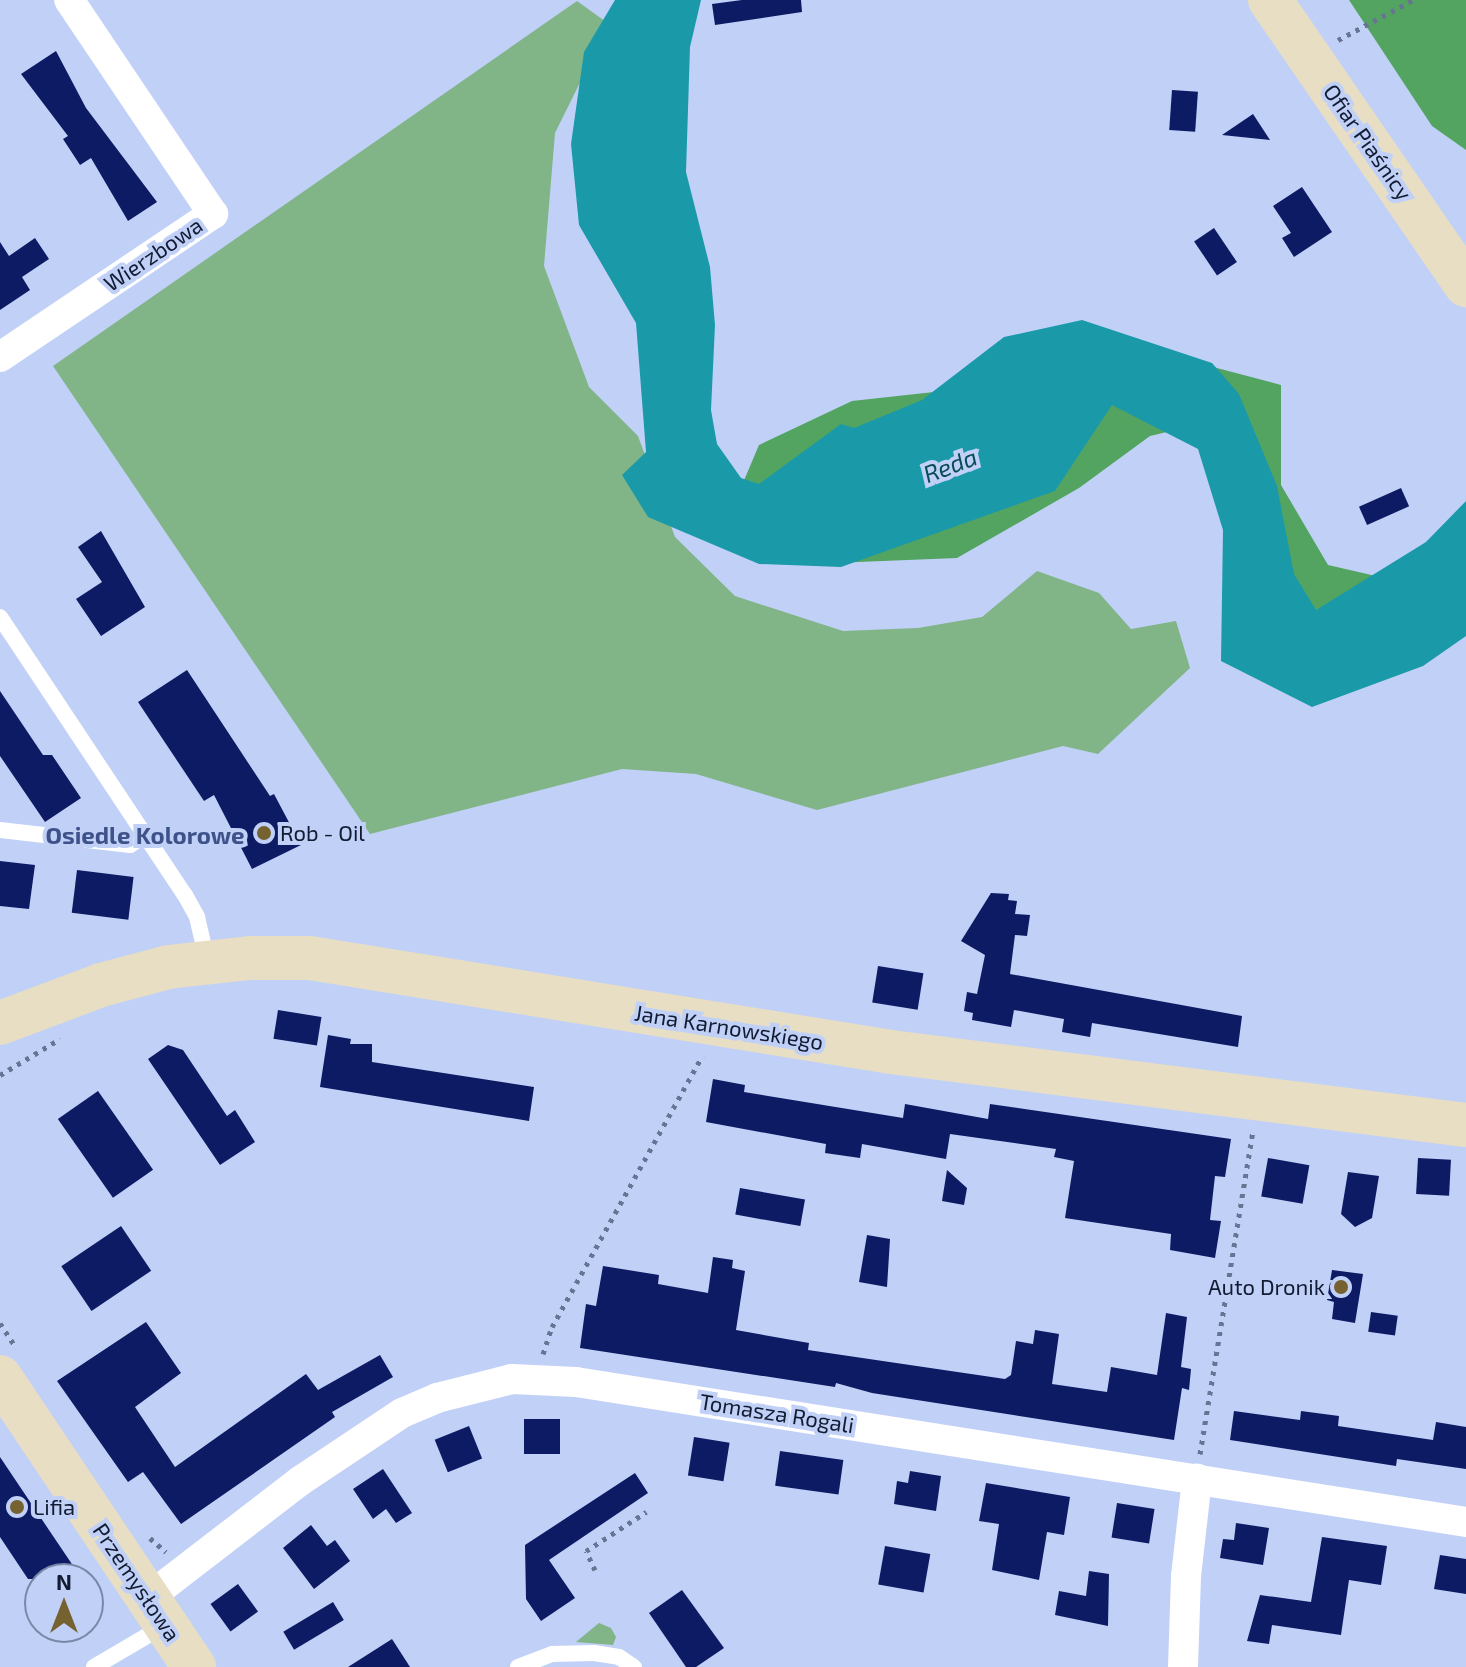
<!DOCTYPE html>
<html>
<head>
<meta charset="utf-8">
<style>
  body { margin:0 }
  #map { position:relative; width:1466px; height:1667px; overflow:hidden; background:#c0d0f7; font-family:"Exo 2",sans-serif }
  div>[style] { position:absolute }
  .green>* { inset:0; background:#81b587 }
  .forest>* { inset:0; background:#52a460 }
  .water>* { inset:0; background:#1a9aa9 }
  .building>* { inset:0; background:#0d1b64; transform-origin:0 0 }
  .path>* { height:5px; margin-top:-2.5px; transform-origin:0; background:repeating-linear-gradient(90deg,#677493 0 4px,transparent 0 10px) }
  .lane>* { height:16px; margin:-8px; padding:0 8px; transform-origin:8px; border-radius:8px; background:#fff }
  .street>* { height:30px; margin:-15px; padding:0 15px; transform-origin:15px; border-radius:15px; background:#fff }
  .secondary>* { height:44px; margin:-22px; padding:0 22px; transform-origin:22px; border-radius:22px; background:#e8dec4 }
  .dots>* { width:22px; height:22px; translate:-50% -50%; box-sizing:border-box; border:4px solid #c0d0f7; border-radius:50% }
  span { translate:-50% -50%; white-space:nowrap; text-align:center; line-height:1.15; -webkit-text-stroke:8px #c0d0f7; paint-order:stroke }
  .street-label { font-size:22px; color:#121b32 }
  .poi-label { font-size:22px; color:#121b32 }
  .left { translate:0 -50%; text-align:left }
  .right { translate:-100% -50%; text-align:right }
  .water-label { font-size:24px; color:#064c54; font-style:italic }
  .neighbourhood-label { font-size:24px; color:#3e528a; font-weight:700 }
  .north { position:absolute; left:24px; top:1563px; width:80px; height:80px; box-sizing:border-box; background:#c0d0f7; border:2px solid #7a88a8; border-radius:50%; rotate:0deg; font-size:22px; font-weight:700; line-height:32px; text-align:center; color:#121b32 }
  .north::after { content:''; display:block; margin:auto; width:28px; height:36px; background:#766231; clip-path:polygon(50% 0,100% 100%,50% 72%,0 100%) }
</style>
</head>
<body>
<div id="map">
  <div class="green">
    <div style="clip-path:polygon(577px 1px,609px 24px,555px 133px,544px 266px,589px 387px,638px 436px,675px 537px,735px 596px,843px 631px,918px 628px,982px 617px,1037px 571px,1099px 593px,1131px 629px,1176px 621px,1190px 668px,1098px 754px,1063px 746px,817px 810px,696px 774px,622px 769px,370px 834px,53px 366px)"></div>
    <div style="clip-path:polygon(599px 1623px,611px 1628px,616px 1637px,613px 1645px,576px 1642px)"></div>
  </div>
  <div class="forest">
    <div style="clip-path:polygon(1349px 0,1466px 0,1466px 150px,1432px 126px)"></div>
    <div style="clip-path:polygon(1084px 333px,1281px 385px,1281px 485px,1328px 565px,1389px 579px,1317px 650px,1234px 416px,1150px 436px,1079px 488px,957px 558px,833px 563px,734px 504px,759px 445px,852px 401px,1033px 381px)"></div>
  </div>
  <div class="water">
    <div style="clip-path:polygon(615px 0,701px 0,690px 47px,686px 172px,710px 267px,715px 325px,711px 410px,717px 444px,741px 478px,759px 484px,841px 424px,854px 428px,922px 400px,1004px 337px,1082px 320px,1212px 363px,1239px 394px,1277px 486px,1294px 574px,1316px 610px,1426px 542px,1466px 501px,1466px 636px,1423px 666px,1312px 707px,1221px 661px,1223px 530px,1198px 449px,1112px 405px,1055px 491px,841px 567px,759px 564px,648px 517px,622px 475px,646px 452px,636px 323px,579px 225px,571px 144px,584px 52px)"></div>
  </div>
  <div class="building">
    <div style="clip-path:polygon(742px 0,801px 0,802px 12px,715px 25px,712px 4px)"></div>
    <div style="clip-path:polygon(56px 51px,86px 108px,157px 202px,128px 221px,91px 158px,80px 165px,63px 139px,68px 136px,21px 74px)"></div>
    <div style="left:1172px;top:90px;width:26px;height:40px;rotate:4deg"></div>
    <div style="clip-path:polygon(1253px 114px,1270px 140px,1222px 135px)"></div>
    <div style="clip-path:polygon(1302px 187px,1332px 232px,1294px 257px,1282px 238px,1291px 233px,1273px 206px)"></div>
    <div style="left:1214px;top:228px;width:41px;height:24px;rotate:56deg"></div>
    <div style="clip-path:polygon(35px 238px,49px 259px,22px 277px,30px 290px,0 310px,0 242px,9px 256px)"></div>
    <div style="left:1401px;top:488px;width:20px;height:46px;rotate:66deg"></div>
    <div style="clip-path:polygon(101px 531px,145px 607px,101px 636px,76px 599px,102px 582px,78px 547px)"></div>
    <div style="clip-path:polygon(187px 670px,270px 796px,274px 794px,301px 845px,252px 869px,214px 795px,204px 801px,138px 702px)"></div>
    <div style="clip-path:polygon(0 691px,43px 755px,52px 755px,81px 798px,45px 822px,0 756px)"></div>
    <div style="clip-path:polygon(0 861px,35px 865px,29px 909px,0 906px)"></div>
    <div style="left:77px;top:870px;width:57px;height:43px;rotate:7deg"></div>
    <div style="clip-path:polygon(991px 893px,1009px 894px,1008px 900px,1017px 901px,1015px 914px,1030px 915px,1027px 936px,1015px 935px,1010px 974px,1242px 1016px,1238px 1047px,1092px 1023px,1090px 1037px,1062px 1032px,1064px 1019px,1014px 1010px,1011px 1027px,972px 1020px,973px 1013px,964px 1011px,967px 992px,977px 994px,985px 955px,961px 941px)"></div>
    <div style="left:878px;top:966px;width:46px;height:37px;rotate:9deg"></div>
    <div style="left:278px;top:1010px;width:44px;height:29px;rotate:9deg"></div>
    <div style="clip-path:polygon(328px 1035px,351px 1039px,350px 1044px,372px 1044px,372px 1062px,534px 1087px,529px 1121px,320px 1087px)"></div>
    <div style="clip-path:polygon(168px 1045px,183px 1050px,227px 1116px,235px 1110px,255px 1142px,220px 1165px,148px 1059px)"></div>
    <div style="clip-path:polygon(713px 1079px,745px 1085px,744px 1092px,903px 1118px,905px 1104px,988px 1119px,990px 1104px,1231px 1139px,1225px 1177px,1215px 1176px,1210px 1220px,1221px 1221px,1215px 1258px,1170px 1250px,1171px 1234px,1065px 1218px,1074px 1161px,1054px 1157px,1056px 1149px,950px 1134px,946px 1159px,862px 1144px,860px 1158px,825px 1153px,826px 1144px,706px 1122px)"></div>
    <div style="left:98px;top:1091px;width:96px;height:49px;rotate:55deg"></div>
    <div style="left:1268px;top:1158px;width:42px;height:39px;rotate:10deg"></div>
    <div style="left:1418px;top:1158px;width:33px;height:36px;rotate:3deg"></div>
    <div style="clip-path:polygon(947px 1170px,967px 1188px,964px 1205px,942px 1201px)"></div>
    <div style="clip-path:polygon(1348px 1172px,1379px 1176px,1372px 1218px,1355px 1227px,1341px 1214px)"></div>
    <div style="left:740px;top:1188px;width:66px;height:27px;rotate:10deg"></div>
    <div style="left:121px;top:1226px;width:54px;height:72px;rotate:56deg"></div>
    <div style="clip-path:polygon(867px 1235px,890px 1239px,887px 1287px,859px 1282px)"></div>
    <div style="clip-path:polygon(713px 1257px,733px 1260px,732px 1268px,745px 1271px,736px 1330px,809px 1343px,808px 1350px,1005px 1379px,1011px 1375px,1016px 1341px,1033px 1344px,1035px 1330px,1059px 1334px,1052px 1384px,1107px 1392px,1111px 1367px,1157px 1375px,1166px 1313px,1187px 1317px,1181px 1367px,1191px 1369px,1189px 1390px,1182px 1388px,1174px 1440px,872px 1393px,836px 1383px,835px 1387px,580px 1348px,586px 1304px,596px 1306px,603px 1266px,659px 1275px,658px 1284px,708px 1293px)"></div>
    <div style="clip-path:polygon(1332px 1270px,1363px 1274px,1355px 1323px,1332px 1319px,1334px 1302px,1327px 1300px)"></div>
    <div style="left:1371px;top:1312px;width:27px;height:20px;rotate:8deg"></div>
    <div style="clip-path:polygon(146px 1322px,181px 1373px,135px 1407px,175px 1467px,306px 1374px,318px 1390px,380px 1355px,393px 1377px,332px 1412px,335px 1417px,181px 1524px,143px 1472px,128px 1482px,57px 1381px)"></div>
    <div style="clip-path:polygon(1234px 1411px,1300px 1420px,1301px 1411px,1339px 1416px,1338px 1426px,1433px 1440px,1436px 1422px,1466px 1427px,1466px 1469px,1397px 1459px,1396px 1466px,1230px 1440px)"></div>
    <div style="left:524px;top:1419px;width:36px;height:35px"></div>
    <div style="left:469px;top:1426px;width:35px;height:37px;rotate:68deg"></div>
    <div style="left:694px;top:1437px;width:36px;height:39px;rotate:9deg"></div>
    <div style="left:780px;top:1451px;width:64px;height:35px;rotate:8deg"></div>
    <div style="clip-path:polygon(0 1457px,53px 1536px,82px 1579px,28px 1579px,0 1537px)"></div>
    <div style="clip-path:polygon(383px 1469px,412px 1513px,396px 1523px,386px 1509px,373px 1519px,353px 1489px)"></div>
    <div style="clip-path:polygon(910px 1471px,941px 1476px,936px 1511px,894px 1504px,897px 1481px,908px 1483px)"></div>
    <div style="clip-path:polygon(635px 1473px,648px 1493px,549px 1560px,575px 1598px,541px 1621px,526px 1599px,525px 1545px)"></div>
    <div style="clip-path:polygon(986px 1483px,1070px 1497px,1064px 1535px,1047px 1532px,1039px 1580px,992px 1570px,999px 1524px,979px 1521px)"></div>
    <div style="left:1117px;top:1503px;width:38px;height:35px;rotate:9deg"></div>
    <div style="clip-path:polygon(1236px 1523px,1269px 1528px,1263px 1565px,1220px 1558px,1223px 1539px,1234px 1540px)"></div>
    <div style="clip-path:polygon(311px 1525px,327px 1546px,335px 1540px,350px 1561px,314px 1589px,283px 1548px)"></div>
    <div style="clip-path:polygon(1322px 1537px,1387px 1546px,1381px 1585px,1349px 1580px,1341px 1635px,1272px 1625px,1269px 1644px,1247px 1641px,1260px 1595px,1311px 1602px)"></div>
    <div style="left:885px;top:1546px;width:46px;height:39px;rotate:10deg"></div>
    <div style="clip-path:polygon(1440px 1555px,1466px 1559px,1466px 1594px,1434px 1589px)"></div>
    <div style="clip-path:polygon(1089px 1571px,1109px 1574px,1108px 1626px,1055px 1615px,1059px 1591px,1086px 1596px)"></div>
    <div style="left:238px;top:1584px;width:34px;height:34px;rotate:54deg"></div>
    <div style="clip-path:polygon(682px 1590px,724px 1648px,696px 1667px,686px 1667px,649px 1613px)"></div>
    <div style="left:333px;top:1602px;width:21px;height:58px;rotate:59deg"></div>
    <div style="clip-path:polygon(392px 1639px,410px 1667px,348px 1667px)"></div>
  </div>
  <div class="path">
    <div style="left:1338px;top:40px;width:85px;rotate:-28.1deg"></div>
    <div style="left:0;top:1075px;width:70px;rotate:-31deg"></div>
    <div style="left:0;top:1323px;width:30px;rotate:57deg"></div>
    <div style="left:543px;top:1354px;width:28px;rotate:-72deg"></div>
    <div style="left:552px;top:1327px;width:310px;rotate:-61deg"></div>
    <div style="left:1200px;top:1454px;width:326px;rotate:-80.7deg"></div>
    <div style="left:150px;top:1538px;width:21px;rotate:41deg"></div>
    <div style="left:595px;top:1570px;width:21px;rotate:-115deg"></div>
    <div style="left:586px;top:1551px;width:72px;rotate:-33deg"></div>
  </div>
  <div class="lane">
    <div style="left:0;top:617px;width:334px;rotate:56.4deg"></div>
    <div style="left:185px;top:895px;width:25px;rotate:61deg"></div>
    <div style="left:197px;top:917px;width:44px;rotate:76.9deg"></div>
    <div style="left:0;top:830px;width:131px;rotate:6.6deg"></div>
    <div style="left:130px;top:845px;width:18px;rotate:-34deg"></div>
    <div style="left:94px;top:1667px;width:81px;rotate:-30.4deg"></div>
    <div style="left:518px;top:1667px;width:36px;rotate:-21deg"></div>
    <div style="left:552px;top:1654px;width:42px;rotate:-1.4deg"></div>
    <div style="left:594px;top:1653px;width:25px;rotate:9deg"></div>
    <div style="left:619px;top:1657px;width:18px;rotate:34deg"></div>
  </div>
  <div class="street">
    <div style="left:0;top:357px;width:257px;rotate:-33.9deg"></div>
    <div style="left:213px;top:214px;width:258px;rotate:-123.9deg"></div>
    <div style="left:148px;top:1598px;width:192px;rotate:-37.6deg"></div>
    <div style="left:300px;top:1481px;width:123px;rotate:-33.7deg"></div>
    <div style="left:402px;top:1413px;width:38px;rotate:-23deg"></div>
    <div style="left:437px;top:1398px;width:77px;rotate:-14.2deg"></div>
    <div style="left:512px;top:1379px;width:64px;rotate:2.7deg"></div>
    <div style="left:576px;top:1382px;width:901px;rotate:8.94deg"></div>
    <div style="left:1183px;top:1667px;width:91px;rotate:-88.1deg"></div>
    <div style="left:1186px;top:1576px;width:98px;rotate:-83.5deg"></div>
  </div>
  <div class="secondary">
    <div style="left:1270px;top:0;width:346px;rotate:55.5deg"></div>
    <div style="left:0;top:1023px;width:108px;rotate:-20.6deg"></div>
    <div style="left:101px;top:985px;width:69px;rotate:-15deg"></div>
    <div style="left:168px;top:967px;width:82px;rotate:-6.3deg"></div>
    <div style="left:250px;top:958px;width:60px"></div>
    <div style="left:310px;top:958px;width:589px;rotate:9.19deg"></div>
    <div style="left:891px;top:1052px;width:580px;rotate:7.24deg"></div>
    <div style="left:0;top:1377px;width:349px;rotate:56.2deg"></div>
  </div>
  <div class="dots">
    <div style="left:264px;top:833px;background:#766231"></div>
    <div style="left:1341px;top:1287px;background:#766231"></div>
    <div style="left:17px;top:1507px;background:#766231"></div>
  </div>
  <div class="street-label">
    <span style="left:1368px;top:142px;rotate:55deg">Ofiar Piaśnicy</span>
    <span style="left:153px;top:254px;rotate:-34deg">Wierzbowa</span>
    <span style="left:729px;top:1027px;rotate:9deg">Jana Karnowskiego</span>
    <span style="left:777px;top:1413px;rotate:9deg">Tomasza Rogali</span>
    <span style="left:137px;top:1582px;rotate:56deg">Przemysłowa</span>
  </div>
  <div class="poi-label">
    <span class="left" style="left:280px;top:833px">Rob - Oil</span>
    <span class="right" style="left:1325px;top:1287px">Auto Dronik</span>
    <span class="left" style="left:33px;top:1507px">Lifia</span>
  </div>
  <div class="water-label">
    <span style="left:950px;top:465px;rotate:-21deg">Reda</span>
  </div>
  <div class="neighbourhood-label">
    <span style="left:145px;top:835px">Osiedle Kolorowe</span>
  </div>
  <div class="north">N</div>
</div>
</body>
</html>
